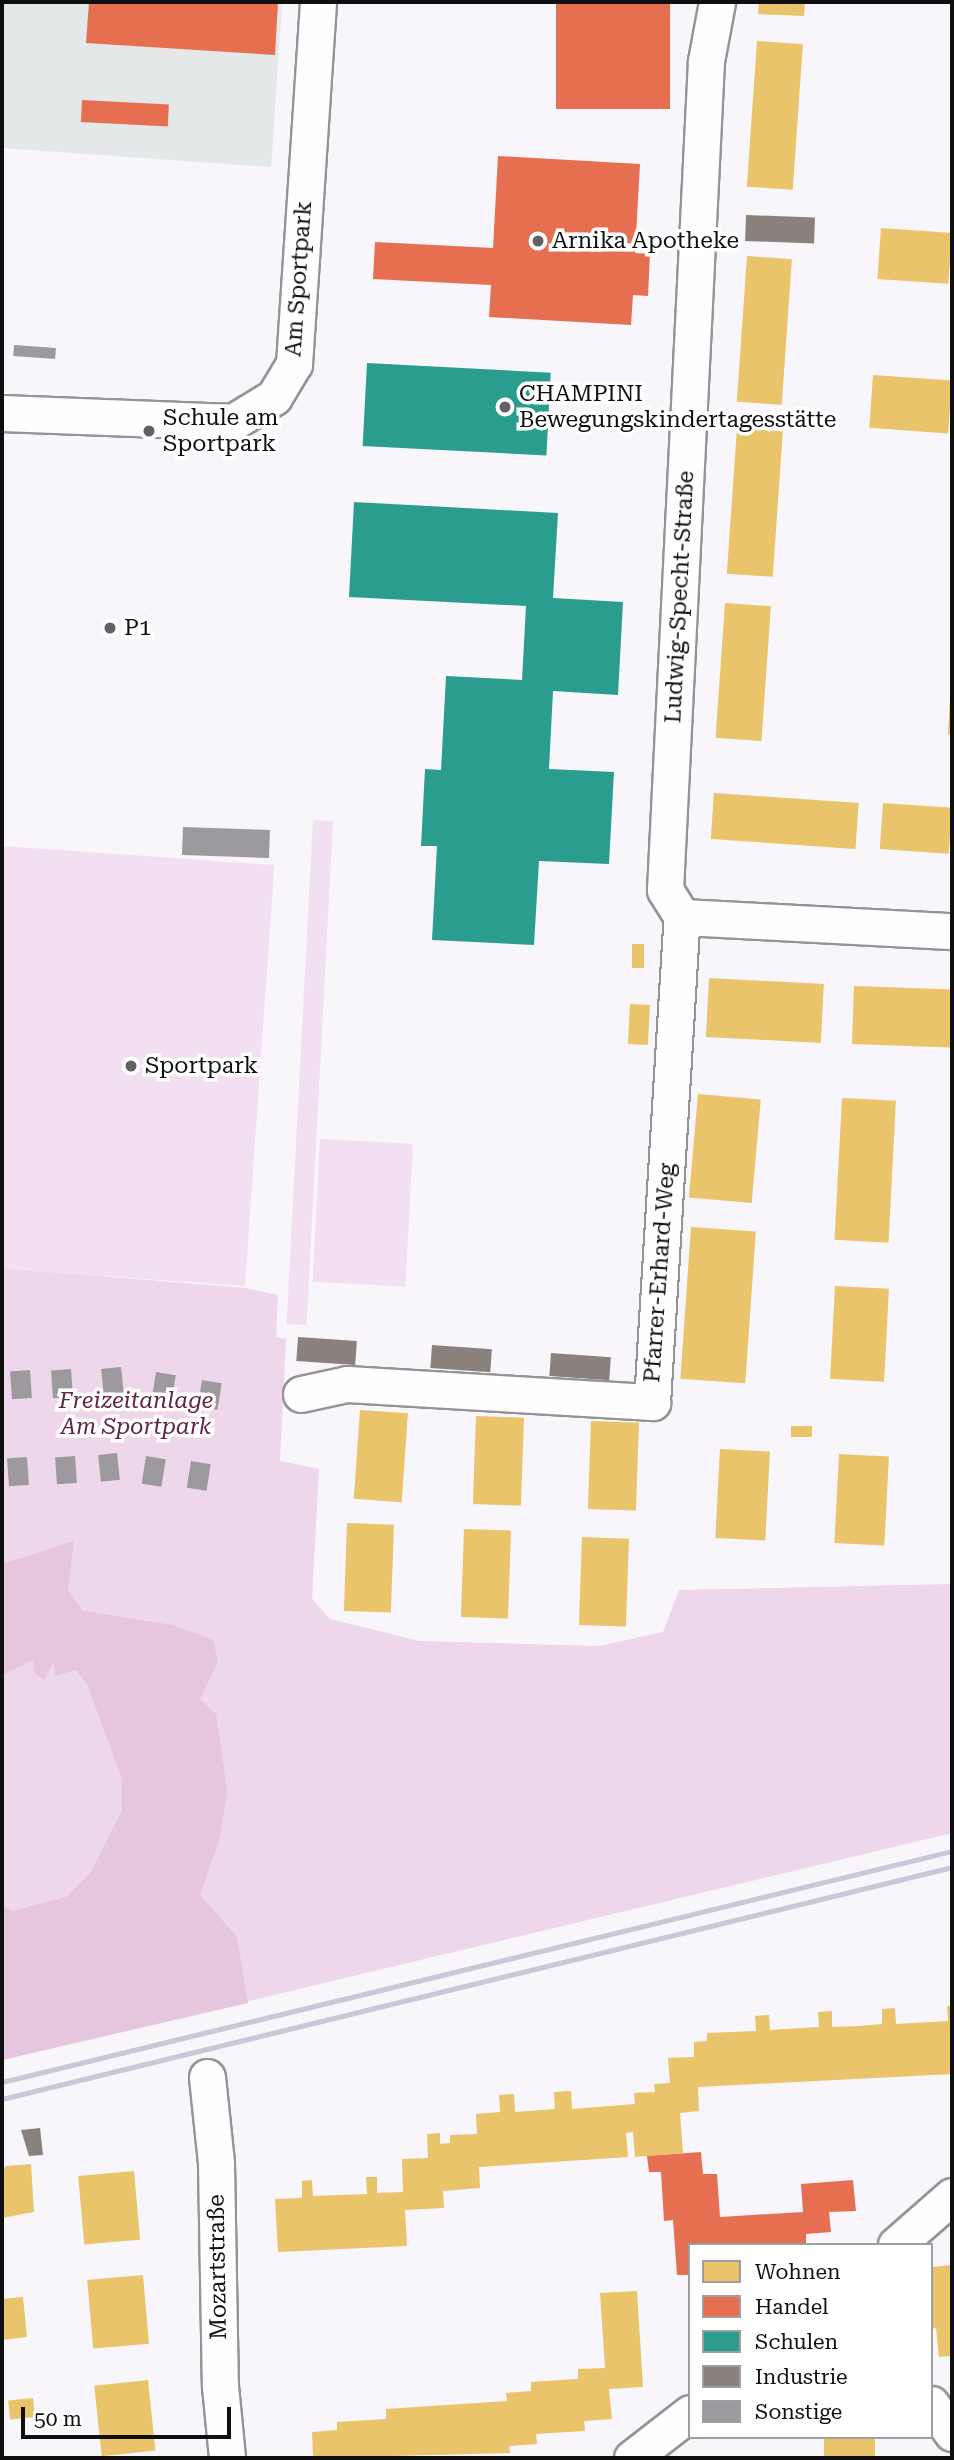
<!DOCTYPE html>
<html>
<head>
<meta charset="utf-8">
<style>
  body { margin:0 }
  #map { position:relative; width:954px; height:2460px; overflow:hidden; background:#f8f5fb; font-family:"Roboto Serif",serif }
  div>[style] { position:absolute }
  .industrial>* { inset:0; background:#e4e8e9 }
  .green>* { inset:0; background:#eed7ea }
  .forest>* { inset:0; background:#e5c6dc }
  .pitch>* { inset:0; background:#f2e0f2; transform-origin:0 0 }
  .homes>* { inset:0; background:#e9c46a; transform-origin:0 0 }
  .shops>* { inset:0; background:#e76f51; transform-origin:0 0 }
  .schools>* { inset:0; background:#2a9d8f; transform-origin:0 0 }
  .industry>* { inset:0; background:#8a817c; transform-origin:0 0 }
  .building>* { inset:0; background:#9c9a9f; transform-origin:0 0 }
  .roads { filter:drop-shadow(2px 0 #949395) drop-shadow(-2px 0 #949395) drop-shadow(0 2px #949395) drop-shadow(0 -2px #949395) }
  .minor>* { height:35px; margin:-17.5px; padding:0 17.5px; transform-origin:17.5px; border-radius:17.5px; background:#fefefe }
  .rail>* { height:5px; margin:-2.5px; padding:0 2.5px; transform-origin:2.5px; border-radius:2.5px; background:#c7cad6 }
  .dots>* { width:19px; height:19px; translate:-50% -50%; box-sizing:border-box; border:4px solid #fff; border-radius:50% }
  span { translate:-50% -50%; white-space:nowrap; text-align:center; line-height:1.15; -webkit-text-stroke:7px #fff; paint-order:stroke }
  .poi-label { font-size:23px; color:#0f0f0f }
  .left { translate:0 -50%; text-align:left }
  .street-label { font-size:23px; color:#0f0f0f }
  .park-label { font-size:23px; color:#61253f; font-style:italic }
  .frame { position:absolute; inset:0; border:4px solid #0f0f0f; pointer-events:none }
  .legend { position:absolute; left:688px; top:2243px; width:245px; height:196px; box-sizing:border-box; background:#fff; border:2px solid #9f9f9f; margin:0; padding:9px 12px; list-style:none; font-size:21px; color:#0f0f0f }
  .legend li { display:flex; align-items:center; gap:14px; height:35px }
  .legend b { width:35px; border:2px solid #9f9f9f }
  .scale { position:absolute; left:21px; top:2407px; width:210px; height:32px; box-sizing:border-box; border:4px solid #0f0f0f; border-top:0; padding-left:9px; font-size:21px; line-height:24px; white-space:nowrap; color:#0f0f0f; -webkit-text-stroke:5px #fff; paint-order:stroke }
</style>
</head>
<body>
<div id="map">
  <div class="industrial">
    <div style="clip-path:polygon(2px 2px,282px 2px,271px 167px,2px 148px)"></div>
  </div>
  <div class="green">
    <div style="clip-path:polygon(2px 1268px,245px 1288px,278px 1295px,276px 1337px,286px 1339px,280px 1461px,319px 1469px,312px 1599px,330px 1619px,419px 1641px,599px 1646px,663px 1632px,679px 1590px,952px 1584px,952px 1833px,2px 2060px)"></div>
  </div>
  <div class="forest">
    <div style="clip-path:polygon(74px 1541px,68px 1590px,83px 1611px,173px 1625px,213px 1640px,218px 1661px,200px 1699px,216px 1714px,227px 1790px,220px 1838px,200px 1895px,237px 1937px,248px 2003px,2px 2060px,2px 1906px,13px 1911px,66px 1897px,91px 1872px,122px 1811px,122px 1779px,87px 1684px,76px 1670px,55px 1676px,54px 1661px,44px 1680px,35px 1674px,33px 1660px,2px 1675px,2px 1564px)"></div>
  </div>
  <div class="pitch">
    <div style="left:313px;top:820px;width:20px;height:505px;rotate:3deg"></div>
    <div style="left:2px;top:846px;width:273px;height:422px;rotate:4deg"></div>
    <div style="left:320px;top:1139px;width:93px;height:143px;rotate:3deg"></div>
  </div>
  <div class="homes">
    <div style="clip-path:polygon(759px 2px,805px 2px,804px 16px,758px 14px)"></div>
    <div style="left:757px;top:41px;width:46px;height:146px;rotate:4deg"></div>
    <div style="left:881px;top:228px;width:71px;height:51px;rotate:4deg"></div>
    <div style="left:747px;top:256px;width:45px;height:146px;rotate:4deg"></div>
    <div style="left:873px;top:375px;width:79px;height:53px;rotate:4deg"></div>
    <div style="left:737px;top:428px;width:46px;height:146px;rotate:4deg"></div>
    <div style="left:725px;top:603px;width:46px;height:135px;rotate:4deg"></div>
    <div style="clip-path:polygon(950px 698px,952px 698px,952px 735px,948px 734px)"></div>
    <div style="left:714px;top:793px;width:145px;height:46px;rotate:4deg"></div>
    <div style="left:883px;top:803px;width:69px;height:46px;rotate:4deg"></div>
    <div style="left:632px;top:944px;width:12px;height:24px"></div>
    <div style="left:709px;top:978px;width:115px;height:59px;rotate:3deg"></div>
    <div style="left:854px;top:986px;width:98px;height:58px;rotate:2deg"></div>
    <div style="left:630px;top:1004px;width:20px;height:40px;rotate:3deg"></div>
    <div style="left:698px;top:1094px;width:63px;height:104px;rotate:5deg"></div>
    <div style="left:842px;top:1098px;width:54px;height:142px;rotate:3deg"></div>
    <div style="left:691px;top:1227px;width:65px;height:152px;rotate:4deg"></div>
    <div style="left:835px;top:1286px;width:54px;height:93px;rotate:3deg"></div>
    <div style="left:360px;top:1410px;width:48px;height:89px;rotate:4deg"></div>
    <div style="left:476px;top:1416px;width:48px;height:88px;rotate:2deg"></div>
    <div style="left:591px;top:1421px;width:48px;height:88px;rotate:2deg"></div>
    <div style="left:791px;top:1426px;width:21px;height:11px"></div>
    <div style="left:720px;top:1449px;width:50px;height:89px;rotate:3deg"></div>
    <div style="left:839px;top:1454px;width:50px;height:89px;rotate:3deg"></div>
    <div style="left:347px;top:1523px;width:47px;height:88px;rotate:2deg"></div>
    <div style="left:464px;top:1529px;width:47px;height:88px;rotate:2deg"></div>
    <div style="left:582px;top:1537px;width:47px;height:88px;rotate:2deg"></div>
    <div style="clip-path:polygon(947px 2006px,952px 2006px,952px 2074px,698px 2087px,699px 2111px,680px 2113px,683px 2153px,635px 2157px,633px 2132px,626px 2133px,628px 2157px,479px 2167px,480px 2188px,443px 2191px,444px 2208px,405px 2210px,407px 2246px,278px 2252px,275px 2199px,302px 2198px,302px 2181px,312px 2180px,313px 2196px,367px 2194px,366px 2177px,377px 2177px,377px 2193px,403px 2192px,402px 2159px,428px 2158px,427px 2134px,440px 2133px,440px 2144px,450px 2143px,450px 2135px,477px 2134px,476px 2114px,500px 2112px,499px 2095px,514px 2094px,515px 2112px,555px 2109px,554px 2092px,571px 2091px,572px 2109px,635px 2104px,634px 2093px,655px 2092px,654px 2084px,670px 2083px,668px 2058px,694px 2057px,694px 2042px,707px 2041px,707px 2033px,756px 2031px,755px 2016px,769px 2015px,770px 2030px,819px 2027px,818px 2012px,832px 2011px,832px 2027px,859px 2026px,882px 2024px,882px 2009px,895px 2008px,896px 2024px,948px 2021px)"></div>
    <div style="clip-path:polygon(31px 2164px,34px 2212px,2px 2218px,2px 2172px,6px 2166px)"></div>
    <div style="left:134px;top:2171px;width:69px;height:56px;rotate:85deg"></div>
    <div style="clip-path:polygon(952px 2265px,952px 2356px,939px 2357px,936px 2328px,931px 2329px,931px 2267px)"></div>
    <div style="left:143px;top:2275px;width:69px;height:56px;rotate:85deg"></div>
    <div style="clip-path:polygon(637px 2291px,643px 2387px,609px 2389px,612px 2419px,584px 2421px,585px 2431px,536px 2434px,537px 2444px,509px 2446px,510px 2453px,313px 2458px,312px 2432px,337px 2430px,337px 2422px,386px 2419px,386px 2409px,507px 2401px,506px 2393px,531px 2391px,531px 2382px,578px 2379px,578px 2369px,605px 2368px,600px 2293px)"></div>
    <div style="clip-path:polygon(23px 2297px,27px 2337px,2px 2340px,2px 2299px)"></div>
    <div style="left:148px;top:2380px;width:71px;height:54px;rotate:84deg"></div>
    <div style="left:33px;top:2398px;width:19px;height:25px;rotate:84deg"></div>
    <div style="left:824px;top:2437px;width:51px;height:21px"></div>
  </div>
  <div class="shops">
    <div style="clip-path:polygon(89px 2px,278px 2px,275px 55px,86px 43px)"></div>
    <div style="left:556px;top:2px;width:114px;height:107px"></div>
    <div style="left:82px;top:100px;width:87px;height:22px;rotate:3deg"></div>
    <div style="clip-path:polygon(498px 156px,640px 164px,635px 253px,650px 254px,648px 296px,633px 295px,631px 325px,489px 317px,491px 285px,373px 279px,375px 242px,493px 248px)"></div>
    <div style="clip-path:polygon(701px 2152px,703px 2174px,717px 2174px,720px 2217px,803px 2212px,801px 2184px,853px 2180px,856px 2211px,829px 2212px,831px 2232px,806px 2234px,806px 2245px,690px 2245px,690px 2275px,677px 2275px,673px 2220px,664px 2221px,661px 2172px,649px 2172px,647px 2156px)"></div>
  </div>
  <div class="schools">
    <div style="left:367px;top:363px;width:184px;height:83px;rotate:3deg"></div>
    <div style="clip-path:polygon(354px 502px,558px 513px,553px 598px,623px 602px,618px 695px,553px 691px,549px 769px,614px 772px,609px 864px,539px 861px,534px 945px,432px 940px,437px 846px,421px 846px,425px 769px,441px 770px,446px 676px,522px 680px,526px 606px,349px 597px)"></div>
  </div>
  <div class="industry">
    <div style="left:746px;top:215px;width:69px;height:26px;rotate:2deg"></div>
    <div style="left:298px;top:1337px;width:59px;height:24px;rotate:4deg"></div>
    <div style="left:432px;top:1345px;width:60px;height:23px;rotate:4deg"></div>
    <div style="left:551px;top:1353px;width:60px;height:23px;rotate:4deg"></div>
    <div style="clip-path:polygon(40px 2128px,43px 2155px,29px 2156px,21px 2130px)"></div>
  </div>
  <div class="building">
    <div style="left:14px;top:345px;width:42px;height:11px;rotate:4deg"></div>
    <div style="left:183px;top:827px;width:87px;height:28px;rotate:2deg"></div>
    <div style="left:121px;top:1367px;width:27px;height:20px;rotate:84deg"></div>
    <div style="left:71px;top:1369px;width:28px;height:20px;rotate:86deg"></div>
    <div style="left:30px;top:1370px;width:28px;height:20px;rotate:86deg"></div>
    <div style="left:156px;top:1372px;width:20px;height:28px;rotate:9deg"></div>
    <div style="left:202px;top:1380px;width:20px;height:27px;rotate:9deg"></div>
    <div style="left:117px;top:1453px;width:27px;height:19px;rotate:84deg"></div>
    <div style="left:75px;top:1456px;width:27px;height:20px;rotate:86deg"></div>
    <div style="left:146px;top:1456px;width:20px;height:28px;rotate:9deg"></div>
    <div style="left:27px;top:1457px;width:28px;height:20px;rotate:86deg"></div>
    <div style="left:191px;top:1461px;width:20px;height:27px;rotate:9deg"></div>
  </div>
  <div class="roads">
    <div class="minor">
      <div style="left:2px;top:413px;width:231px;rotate:2.2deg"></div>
      <div style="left:233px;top:422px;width:48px;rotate:-31.4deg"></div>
      <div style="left:274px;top:397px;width:39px;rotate:-59deg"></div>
      <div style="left:294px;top:364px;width:363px;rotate:-86.2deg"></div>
      <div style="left:682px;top:917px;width:32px;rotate:-122deg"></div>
      <div style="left:665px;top:890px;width:830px;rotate:-87.17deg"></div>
      <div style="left:706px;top:61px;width:60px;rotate:-79.4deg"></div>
      <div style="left:682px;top:917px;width:270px;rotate:3deg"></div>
      <div style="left:301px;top:1394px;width:47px;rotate:-12.3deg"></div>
      <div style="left:347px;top:1384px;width:306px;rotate:3.4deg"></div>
      <div style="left:652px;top:1402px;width:486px;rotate:-86.5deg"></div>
      <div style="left:207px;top:2077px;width:86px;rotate:84deg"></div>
      <div style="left:216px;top:2163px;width:223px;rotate:89deg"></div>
      <div style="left:220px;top:2386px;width:72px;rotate:84.4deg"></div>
      <div style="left:896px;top:2245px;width:74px;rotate:-41.2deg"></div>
      <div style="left:931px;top:2404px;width:36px;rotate:54deg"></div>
      <div style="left:632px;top:2458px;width:73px;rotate:-37.8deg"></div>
    </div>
  </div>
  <div class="rail">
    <div style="left:2px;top:2082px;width:978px;rotate:-13.67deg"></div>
    <div style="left:2px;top:2099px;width:978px;rotate:-13.72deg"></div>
  </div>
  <div class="dots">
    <div style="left:538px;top:241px;background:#616062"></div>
    <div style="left:505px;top:407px;background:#616062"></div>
    <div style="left:149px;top:431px;background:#616062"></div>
    <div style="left:110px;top:628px;background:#616062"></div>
    <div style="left:131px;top:1066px;background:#616062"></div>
  </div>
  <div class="poi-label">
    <span class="left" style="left:552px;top:241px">Arnika Apotheke</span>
    <span class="left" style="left:519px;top:407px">CHAMPINI<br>Bewegungskindertagesstätte</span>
    <span class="left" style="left:163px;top:431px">Schule am<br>Sportpark</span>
    <span class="left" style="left:124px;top:628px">P1</span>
    <span class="left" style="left:145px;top:1066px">Sportpark</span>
  </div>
  <div class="street-label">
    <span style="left:299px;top:279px;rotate:-86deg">Am Sportpark</span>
    <span style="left:680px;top:597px;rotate:-87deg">Ludwig-Specht-Straße</span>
    <span style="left:660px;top:1273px;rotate:-86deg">Pfarrer-Erhard-Weg</span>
    <span style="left:218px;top:2267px;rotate:-91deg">Mozartstraße</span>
  </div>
  <div class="park-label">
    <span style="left:136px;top:1414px">Freizeitanlage<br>Am Sportpark</span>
  </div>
  <div class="frame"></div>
  <ul class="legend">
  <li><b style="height:19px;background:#e9c46a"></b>Wohnen</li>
  <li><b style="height:19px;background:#e76f51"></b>Handel</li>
  <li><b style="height:19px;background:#2a9d8f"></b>Schulen</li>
  <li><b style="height:19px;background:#8a817c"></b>Industrie</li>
  <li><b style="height:19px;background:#9c9a9f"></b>Sonstige</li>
  </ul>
  <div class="scale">50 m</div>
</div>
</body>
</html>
